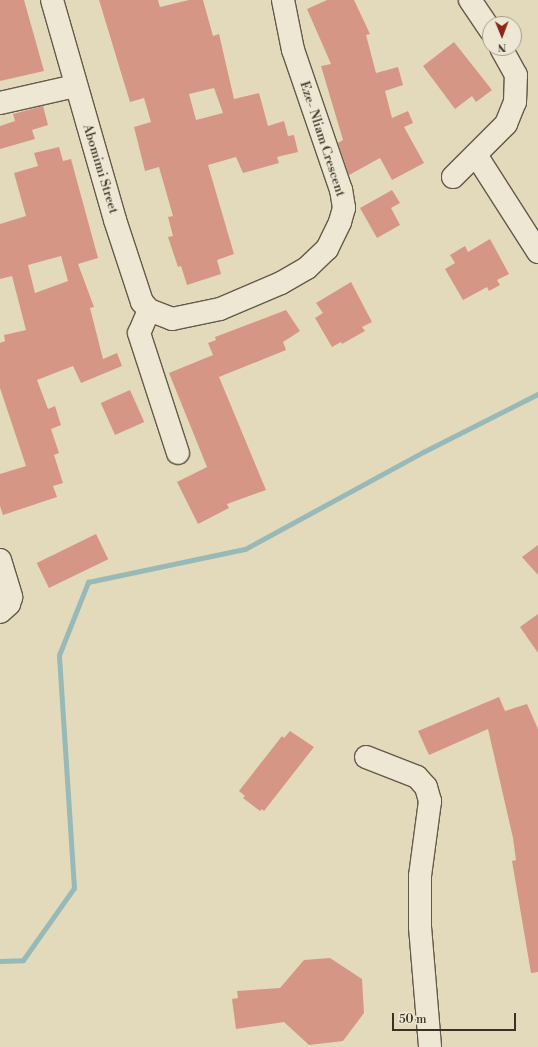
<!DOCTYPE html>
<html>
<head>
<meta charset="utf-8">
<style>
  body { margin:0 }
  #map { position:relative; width:538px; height:1047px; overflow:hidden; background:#e3dabc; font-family:"Libre Bodoni",serif }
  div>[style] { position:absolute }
  .stream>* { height:5px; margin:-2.5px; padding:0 2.5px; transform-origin:2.5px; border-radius:2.5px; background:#97b9b8 }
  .building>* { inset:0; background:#d69686; transform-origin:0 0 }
  .roads { filter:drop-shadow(1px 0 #655a49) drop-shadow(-1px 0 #655a49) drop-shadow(0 1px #655a49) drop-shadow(0 -1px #655a49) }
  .minor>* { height:22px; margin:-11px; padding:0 11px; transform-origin:11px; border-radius:11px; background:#ede7d3 }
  span { translate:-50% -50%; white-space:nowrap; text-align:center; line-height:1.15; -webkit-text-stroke:4px #ede7d3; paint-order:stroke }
  .street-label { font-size:13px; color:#3b3023 }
  .north { position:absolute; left:482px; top:16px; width:40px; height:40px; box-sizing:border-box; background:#ede7d3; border:1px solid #a69e8d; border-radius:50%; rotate:179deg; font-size:11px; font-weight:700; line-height:16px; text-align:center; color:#3b3023 }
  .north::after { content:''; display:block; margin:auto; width:14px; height:18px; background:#8f2418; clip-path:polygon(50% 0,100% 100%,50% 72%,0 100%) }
  .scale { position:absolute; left:392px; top:1013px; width:124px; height:18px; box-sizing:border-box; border:2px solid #3b3023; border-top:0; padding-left:5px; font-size:12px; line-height:14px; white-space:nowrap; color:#3b3023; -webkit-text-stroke:3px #ede7d3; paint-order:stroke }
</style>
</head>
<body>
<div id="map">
  <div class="stream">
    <div style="left:0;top:961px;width:23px;rotate:-2deg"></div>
    <div style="left:23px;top:960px;width:88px;rotate:-54.7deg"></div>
    <div style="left:74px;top:888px;width:233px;rotate:-93.7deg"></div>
    <div style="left:59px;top:655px;width:79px;rotate:-68.3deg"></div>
    <div style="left:88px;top:582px;width:160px;rotate:-11.9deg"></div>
    <div style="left:245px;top:549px;width:203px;rotate:-28.6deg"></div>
    <div style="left:423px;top:452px;width:129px;rotate:-26.8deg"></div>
  </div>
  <div class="building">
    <div style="clip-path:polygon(0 0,24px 0,44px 71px,0 81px)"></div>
    <div style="clip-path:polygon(evenodd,99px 0,158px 0,160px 7px,189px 0,203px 0,213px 36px,219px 34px,234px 99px,259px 93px,268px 126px,284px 121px,288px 136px,294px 135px,298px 152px,277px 157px,279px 163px,243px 173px,236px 157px,208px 165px,234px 254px,217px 260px,221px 274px,187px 285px,181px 266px,178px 267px,168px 237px,173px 236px,168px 217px,173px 216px,159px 167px,145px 171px,134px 127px,151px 122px,144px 98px,130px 102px,99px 0,214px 88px,223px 113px,196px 120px,189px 94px,214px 88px)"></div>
    <div style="clip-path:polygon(327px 0,354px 0,370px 34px,366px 35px,376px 73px,398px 67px,403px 85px,385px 91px,392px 118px,408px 111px,413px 123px,404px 127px,424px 163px,392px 180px,380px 158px,349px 175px,338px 143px,343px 140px,321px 66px,331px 64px,307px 9px)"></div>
    <div style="clip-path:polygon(454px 42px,492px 90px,476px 102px,472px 96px,455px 109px,423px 66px)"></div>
    <div style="clip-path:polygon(43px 106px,48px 125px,32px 130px,35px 139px,0 149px,0 126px,15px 121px,13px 114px)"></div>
    <div style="clip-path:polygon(evenodd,59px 147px,63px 161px,71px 159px,98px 258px,78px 264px,94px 307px,90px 308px,103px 359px,117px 353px,122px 366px,81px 383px,73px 366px,37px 380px,48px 409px,55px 406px,61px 425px,51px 429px,59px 453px,54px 455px,63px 483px,53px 486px,57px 497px,3px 515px,0 506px,0 474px,26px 466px,0 388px,0 343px,5px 341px,4px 335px,26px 330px,12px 276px,0 279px,0 224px,26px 216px,14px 173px,38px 166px,34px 153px,59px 147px,61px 256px,68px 281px,35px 293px,28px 265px,61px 256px)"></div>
    <div style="clip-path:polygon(392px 190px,400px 203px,391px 208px,400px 225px,377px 238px,360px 208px)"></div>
    <div style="clip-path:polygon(490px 239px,509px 274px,497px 280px,500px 285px,489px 291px,487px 287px,463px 300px,445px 269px,455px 263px,450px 255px,465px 246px,468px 252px)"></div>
    <div style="clip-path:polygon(351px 282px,372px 322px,362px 327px,365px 331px,342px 344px,341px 342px,332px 347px,315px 318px,323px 313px,316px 303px)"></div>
    <div style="clip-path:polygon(286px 310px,300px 331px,283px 342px,286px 350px,219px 377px,266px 490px,227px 504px,229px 508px,198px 524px,177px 482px,207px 467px,169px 373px,213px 355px,208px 343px,216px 340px,215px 337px)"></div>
    <div style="left:130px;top:390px;width:35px;height:32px;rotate:66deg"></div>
    <div style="left:96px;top:534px;width:28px;height:66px;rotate:64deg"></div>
    <div style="clip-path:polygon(538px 545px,538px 575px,522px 557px)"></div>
    <div style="clip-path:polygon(538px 614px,538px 653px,520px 627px)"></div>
    <div style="clip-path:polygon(499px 697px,505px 711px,527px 704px,538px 729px,538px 972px,531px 973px,512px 861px,516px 860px,513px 838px,488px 729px,429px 755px,418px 731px)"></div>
    <div style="clip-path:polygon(290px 731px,314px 747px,264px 811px,262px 809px,260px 811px,243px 798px,245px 796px,239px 791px,282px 736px,284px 738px)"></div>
    <div style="clip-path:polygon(330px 958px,362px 979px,364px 1013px,343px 1041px,309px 1045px,284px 1022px,236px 1029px,232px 999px,238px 998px,237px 991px,280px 988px,304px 960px)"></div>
  </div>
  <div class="roads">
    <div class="minor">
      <div style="left:52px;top:0;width:229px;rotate:74deg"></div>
      <div style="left:115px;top:220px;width:86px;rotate:71.8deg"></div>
      <div style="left:142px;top:302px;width:11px;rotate:49deg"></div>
      <div style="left:149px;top:310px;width:25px;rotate:21deg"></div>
      <div style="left:172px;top:319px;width:49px;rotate:-11.8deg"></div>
      <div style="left:220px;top:309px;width:66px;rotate:-23.1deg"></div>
      <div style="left:281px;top:283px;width:30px;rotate:-30deg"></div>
      <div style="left:307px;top:268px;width:28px;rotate:-44deg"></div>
      <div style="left:327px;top:249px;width:30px;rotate:-64deg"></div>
      <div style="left:340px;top:222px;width:15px;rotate:-74deg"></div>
      <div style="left:344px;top:208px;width:18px;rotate:-99deg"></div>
      <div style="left:341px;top:190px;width:148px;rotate:-108.9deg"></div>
      <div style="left:293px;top:50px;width:51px;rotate:-101.3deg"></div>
      <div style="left:470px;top:0;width:36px;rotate:56deg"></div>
      <div style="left:0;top:103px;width:77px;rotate:-12.8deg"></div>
      <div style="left:476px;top:155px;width:115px;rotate:57.4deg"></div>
      <div style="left:453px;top:177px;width:75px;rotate:-45deg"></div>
      <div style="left:506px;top:124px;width:24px;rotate:-68deg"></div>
      <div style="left:515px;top:102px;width:27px;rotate:-88deg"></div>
      <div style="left:516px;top:75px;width:31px;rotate:-119deg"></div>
      <div style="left:149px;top:310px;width:25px;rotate:113deg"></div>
      <div style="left:139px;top:333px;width:126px;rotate:72deg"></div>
      <div style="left:0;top:560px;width:39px;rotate:73deg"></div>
      <div style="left:11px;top:597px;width:7px;rotate:106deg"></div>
      <div style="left:9px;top:604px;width:12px;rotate:138deg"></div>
      <div style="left:366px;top:757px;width:55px;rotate:21.4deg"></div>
      <div style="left:417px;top:777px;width:13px;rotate:48deg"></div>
      <div style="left:426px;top:787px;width:15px;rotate:74deg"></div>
      <div style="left:430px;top:801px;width:76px;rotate:97.6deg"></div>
      <div style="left:420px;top:876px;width:51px;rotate:90deg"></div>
      <div style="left:420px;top:927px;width:120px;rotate:85.2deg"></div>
    </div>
  </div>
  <div class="street-label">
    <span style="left:322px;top:139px;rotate:72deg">Eze- Nliam Crescent</span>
    <span style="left:100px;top:169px;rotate:73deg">Abomimi Street</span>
  </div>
  <div class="north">N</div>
  <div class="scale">50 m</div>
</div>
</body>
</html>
